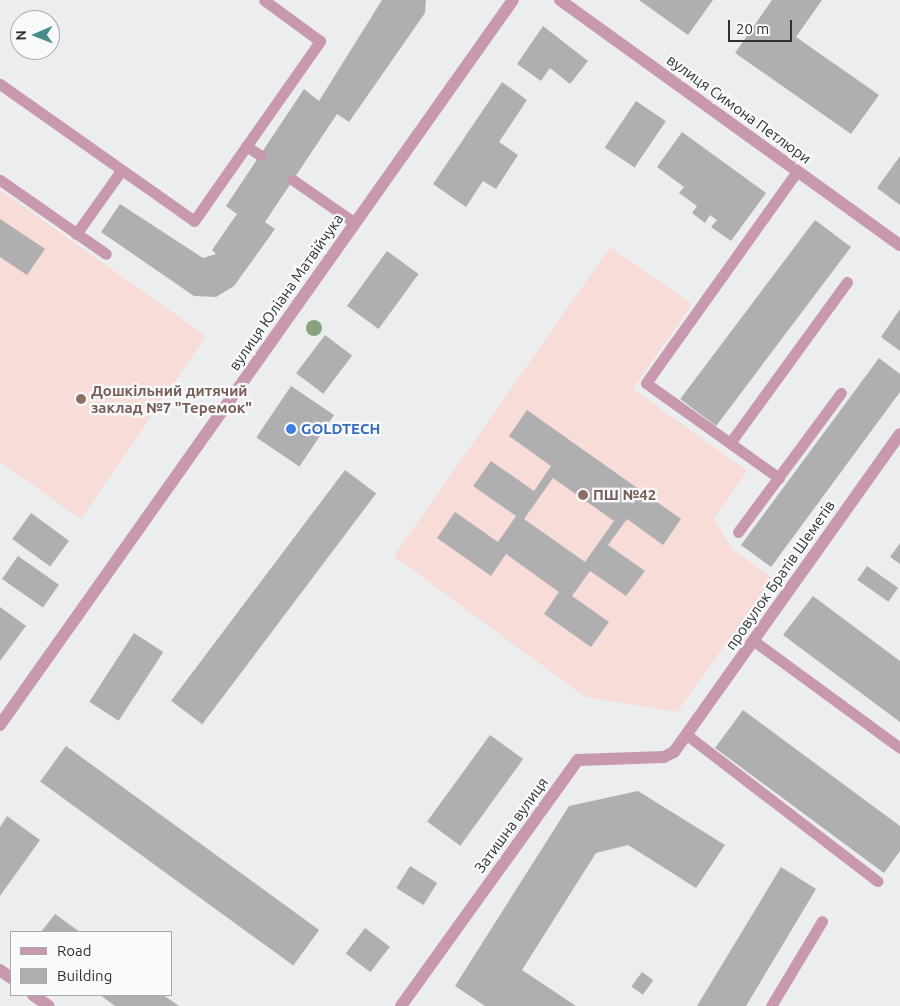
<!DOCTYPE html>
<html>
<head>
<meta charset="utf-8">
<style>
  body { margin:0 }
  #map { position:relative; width:900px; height:1006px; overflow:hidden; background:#ecedef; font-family:Ubuntu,sans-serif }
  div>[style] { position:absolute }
  .education>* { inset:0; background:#f7dcd8 }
  .building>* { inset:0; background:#afafb1; transform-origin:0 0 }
  .service>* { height:11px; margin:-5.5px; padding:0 5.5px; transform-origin:5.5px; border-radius:5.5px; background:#c898af }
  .minor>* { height:12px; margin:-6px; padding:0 6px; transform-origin:6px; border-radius:6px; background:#c898af }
  .tertiary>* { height:12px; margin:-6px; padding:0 6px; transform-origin:6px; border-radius:6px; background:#c898af }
  .trees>* { width:16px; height:16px; margin:-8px; border-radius:50%; background:#88a37d }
  .dots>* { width:14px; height:14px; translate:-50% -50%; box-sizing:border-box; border:2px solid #f9fafc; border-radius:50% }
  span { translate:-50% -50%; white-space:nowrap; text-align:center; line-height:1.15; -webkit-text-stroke:4.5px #f9fafc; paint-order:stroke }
  .street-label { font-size:15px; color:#2f3030 }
  .education-label { font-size:15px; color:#785e54; font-weight:700 }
  .left { translate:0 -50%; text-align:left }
  .shop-label { font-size:15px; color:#366cbe; font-weight:700 }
  .legend { position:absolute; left:10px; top:931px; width:162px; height:65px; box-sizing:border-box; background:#f9fafc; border:1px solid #a8a9aa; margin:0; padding:6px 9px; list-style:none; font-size:15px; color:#2f3030 }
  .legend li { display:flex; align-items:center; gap:10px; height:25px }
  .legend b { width:25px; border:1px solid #a8a9aa }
  .north { position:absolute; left:10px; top:10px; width:50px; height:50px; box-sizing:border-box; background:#f9fafc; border:1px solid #a8a9aa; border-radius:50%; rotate:269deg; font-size:14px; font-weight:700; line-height:20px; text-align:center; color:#2f3030 }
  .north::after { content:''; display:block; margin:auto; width:18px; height:22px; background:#468e8b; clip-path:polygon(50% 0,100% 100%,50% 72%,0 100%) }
  .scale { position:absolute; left:728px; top:20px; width:64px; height:22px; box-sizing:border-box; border:2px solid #2f3030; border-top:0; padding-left:6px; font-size:15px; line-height:18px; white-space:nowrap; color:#2f3030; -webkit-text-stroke:4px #f9fafc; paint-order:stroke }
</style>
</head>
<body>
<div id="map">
  <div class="education">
    <div style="clip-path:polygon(0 190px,206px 336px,81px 519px,0 462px)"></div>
    <div style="clip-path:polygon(610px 247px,692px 304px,633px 389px,747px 471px,714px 519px,732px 549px,773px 578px,677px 712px,585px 697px,394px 556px)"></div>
  </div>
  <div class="building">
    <div style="clip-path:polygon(382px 0,426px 0,425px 13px,349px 122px,337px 114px,265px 222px,275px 229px,234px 286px,216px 297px,194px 296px,101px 232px,120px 204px,203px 258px,216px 254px,212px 250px,237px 214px,226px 206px,304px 89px,319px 101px)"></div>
    <div style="clip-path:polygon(639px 0,713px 0,688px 35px)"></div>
    <div style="clip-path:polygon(772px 0,822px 0,796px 37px,879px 95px,851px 134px,735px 53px)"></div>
    <div style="clip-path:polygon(543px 26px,588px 61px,570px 84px,550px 68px,541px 81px,517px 64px)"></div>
    <div style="clip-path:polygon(502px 82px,527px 100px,499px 142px,518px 155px,496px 189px,483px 181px,466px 207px,433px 184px)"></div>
    <div style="left:636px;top:101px;width:36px;height:56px;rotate:34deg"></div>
    <div style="clip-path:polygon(682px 132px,766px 193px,731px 241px,711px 227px,717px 220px,710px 215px,705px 223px,692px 213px,697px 206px,679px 193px,684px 187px,657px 167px)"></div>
    <div style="clip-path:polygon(900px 156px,900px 205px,877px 188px)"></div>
    <div style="clip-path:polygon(0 219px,45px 249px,27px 275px,0 257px)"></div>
    <div style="left:815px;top:220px;width:45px;height:224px;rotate:37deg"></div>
    <div style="left:387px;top:251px;width:39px;height:68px;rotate:36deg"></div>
    <div style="clip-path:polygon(900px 309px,900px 351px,881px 337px)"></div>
    <div style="left:325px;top:335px;width:34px;height:48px;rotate:37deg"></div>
    <div style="clip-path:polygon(879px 358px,900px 374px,900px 392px,771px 567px,741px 545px)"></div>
    <div style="left:291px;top:386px;width:52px;height:62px;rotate:34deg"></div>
    <div style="clip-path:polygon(evenodd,527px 410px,681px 519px,663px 545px,627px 519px,608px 545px,645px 571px,626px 596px,590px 571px,572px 596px,609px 622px,591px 647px,544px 614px,559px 592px,506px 554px,491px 576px,437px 538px,455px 512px,498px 542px,516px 516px,473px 486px,491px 461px,534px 491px,551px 466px,509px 436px,527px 410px,553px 478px,614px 521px,585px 562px,524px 519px,553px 478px)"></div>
    <div style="left:345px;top:470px;width:39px;height:289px;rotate:37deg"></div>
    <div style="left:31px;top:513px;width:47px;height:32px;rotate:36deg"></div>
    <div style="clip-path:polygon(900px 543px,900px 564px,890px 557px)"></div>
    <div style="left:18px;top:556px;width:50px;height:28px;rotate:35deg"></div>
    <div style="left:867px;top:566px;width:38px;height:17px;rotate:35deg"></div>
    <div style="clip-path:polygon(813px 596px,900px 661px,900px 722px,783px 635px)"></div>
    <div style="clip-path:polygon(0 607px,26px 626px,0 661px)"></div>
    <div style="left:134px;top:633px;width:35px;height:82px;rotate:33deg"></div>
    <div style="clip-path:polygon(743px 710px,900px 826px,900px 851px,884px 873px,715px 748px)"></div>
    <div style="left:490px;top:735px;width:41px;height:107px;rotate:36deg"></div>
    <div style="left:66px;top:746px;width:313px;height:44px;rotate:36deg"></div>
    <div style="clip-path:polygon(638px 791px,725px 845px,696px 888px,628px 845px,596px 853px,522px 970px,576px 1006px,485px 1006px,455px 986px,569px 806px)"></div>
    <div style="clip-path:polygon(7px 816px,40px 840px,0 896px,0 827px)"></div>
    <div style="left:410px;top:866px;width:32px;height:26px;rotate:32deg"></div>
    <div style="clip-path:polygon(781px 867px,816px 889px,746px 1006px,697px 1006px)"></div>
    <div style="clip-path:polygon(55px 914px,80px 932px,41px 932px)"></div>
    <div style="left:365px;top:928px;width:31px;height:32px;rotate:37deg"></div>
    <div style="left:642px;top:972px;width:14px;height:18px;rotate:36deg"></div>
    <div style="clip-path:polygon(100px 995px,163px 995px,179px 1006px,115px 1006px)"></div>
  </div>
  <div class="service">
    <div style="left:0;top:84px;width:237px;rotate:35.2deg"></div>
    <div style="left:194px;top:221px;width:220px;rotate:-55deg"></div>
    <div style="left:320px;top:41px;width:69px;rotate:-143.8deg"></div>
    <div style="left:246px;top:146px;width:17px;rotate:33deg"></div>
    <div style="left:0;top:180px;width:129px;rotate:34.9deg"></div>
    <div style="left:293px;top:180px;width:75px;rotate:34.7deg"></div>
    <div style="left:76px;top:234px;width:77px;rotate:-54.5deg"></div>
    <div style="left:730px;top:443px;width:199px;rotate:-54deg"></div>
    <div style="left:779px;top:478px;width:163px;rotate:-144.5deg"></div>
    <div style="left:646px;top:383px;width:260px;rotate:-54.5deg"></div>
    <div style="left:738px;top:532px;width:173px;rotate:-53.5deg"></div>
    <div style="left:754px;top:641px;width:181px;rotate:36.2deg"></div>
    <div style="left:687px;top:735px;width:240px;rotate:37.5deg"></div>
    <div style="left:771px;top:1006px;width:99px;rotate:-59deg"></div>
  </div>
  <div class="minor">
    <div style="left:0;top:970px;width:14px;rotate:36deg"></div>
    <div style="left:33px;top:995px;width:19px;rotate:35deg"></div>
    <div style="left:401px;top:1006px;width:303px;rotate:-54.3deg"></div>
    <div style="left:578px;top:760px;width:86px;rotate:-2deg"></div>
    <div style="left:664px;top:757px;width:11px;rotate:-27deg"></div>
    <div style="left:674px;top:752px;width:390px;rotate:-54.6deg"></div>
  </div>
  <div class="tertiary">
    <div style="left:560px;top:0;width:419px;rotate:35.8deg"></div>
    <div style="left:0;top:725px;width:888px;rotate:-54.72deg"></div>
  </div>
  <div class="trees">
    <div style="left:314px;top:328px"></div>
  </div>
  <div class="dots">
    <div style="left:81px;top:399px;background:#8d6e63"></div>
    <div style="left:291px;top:429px;background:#3f7fe0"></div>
    <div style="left:583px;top:495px;background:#8d6e63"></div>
  </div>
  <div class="street-label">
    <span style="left:739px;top:109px;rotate:36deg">вулиця Симона Петлюри</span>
    <span style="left:286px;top:292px;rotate:-55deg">вулиця Юліана Матвійчука</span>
    <span style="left:780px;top:575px;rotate:-55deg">провулок Братів Шеметів</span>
    <span style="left:511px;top:825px;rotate:-54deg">Затишна вулиця</span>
  </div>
  <div class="education-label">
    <span class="left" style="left:91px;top:399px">Дошкільний дитячий<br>заклад №7 "Теремок"</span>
    <span class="left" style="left:593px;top:495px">ПШ №42</span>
  </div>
  <div class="shop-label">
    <span class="left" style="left:301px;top:429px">GOLDTECH</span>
  </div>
  <ul class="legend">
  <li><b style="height:6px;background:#c898af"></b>Road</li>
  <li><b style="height:14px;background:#afafb1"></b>Building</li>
  </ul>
  <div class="north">N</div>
  <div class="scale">20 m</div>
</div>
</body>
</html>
